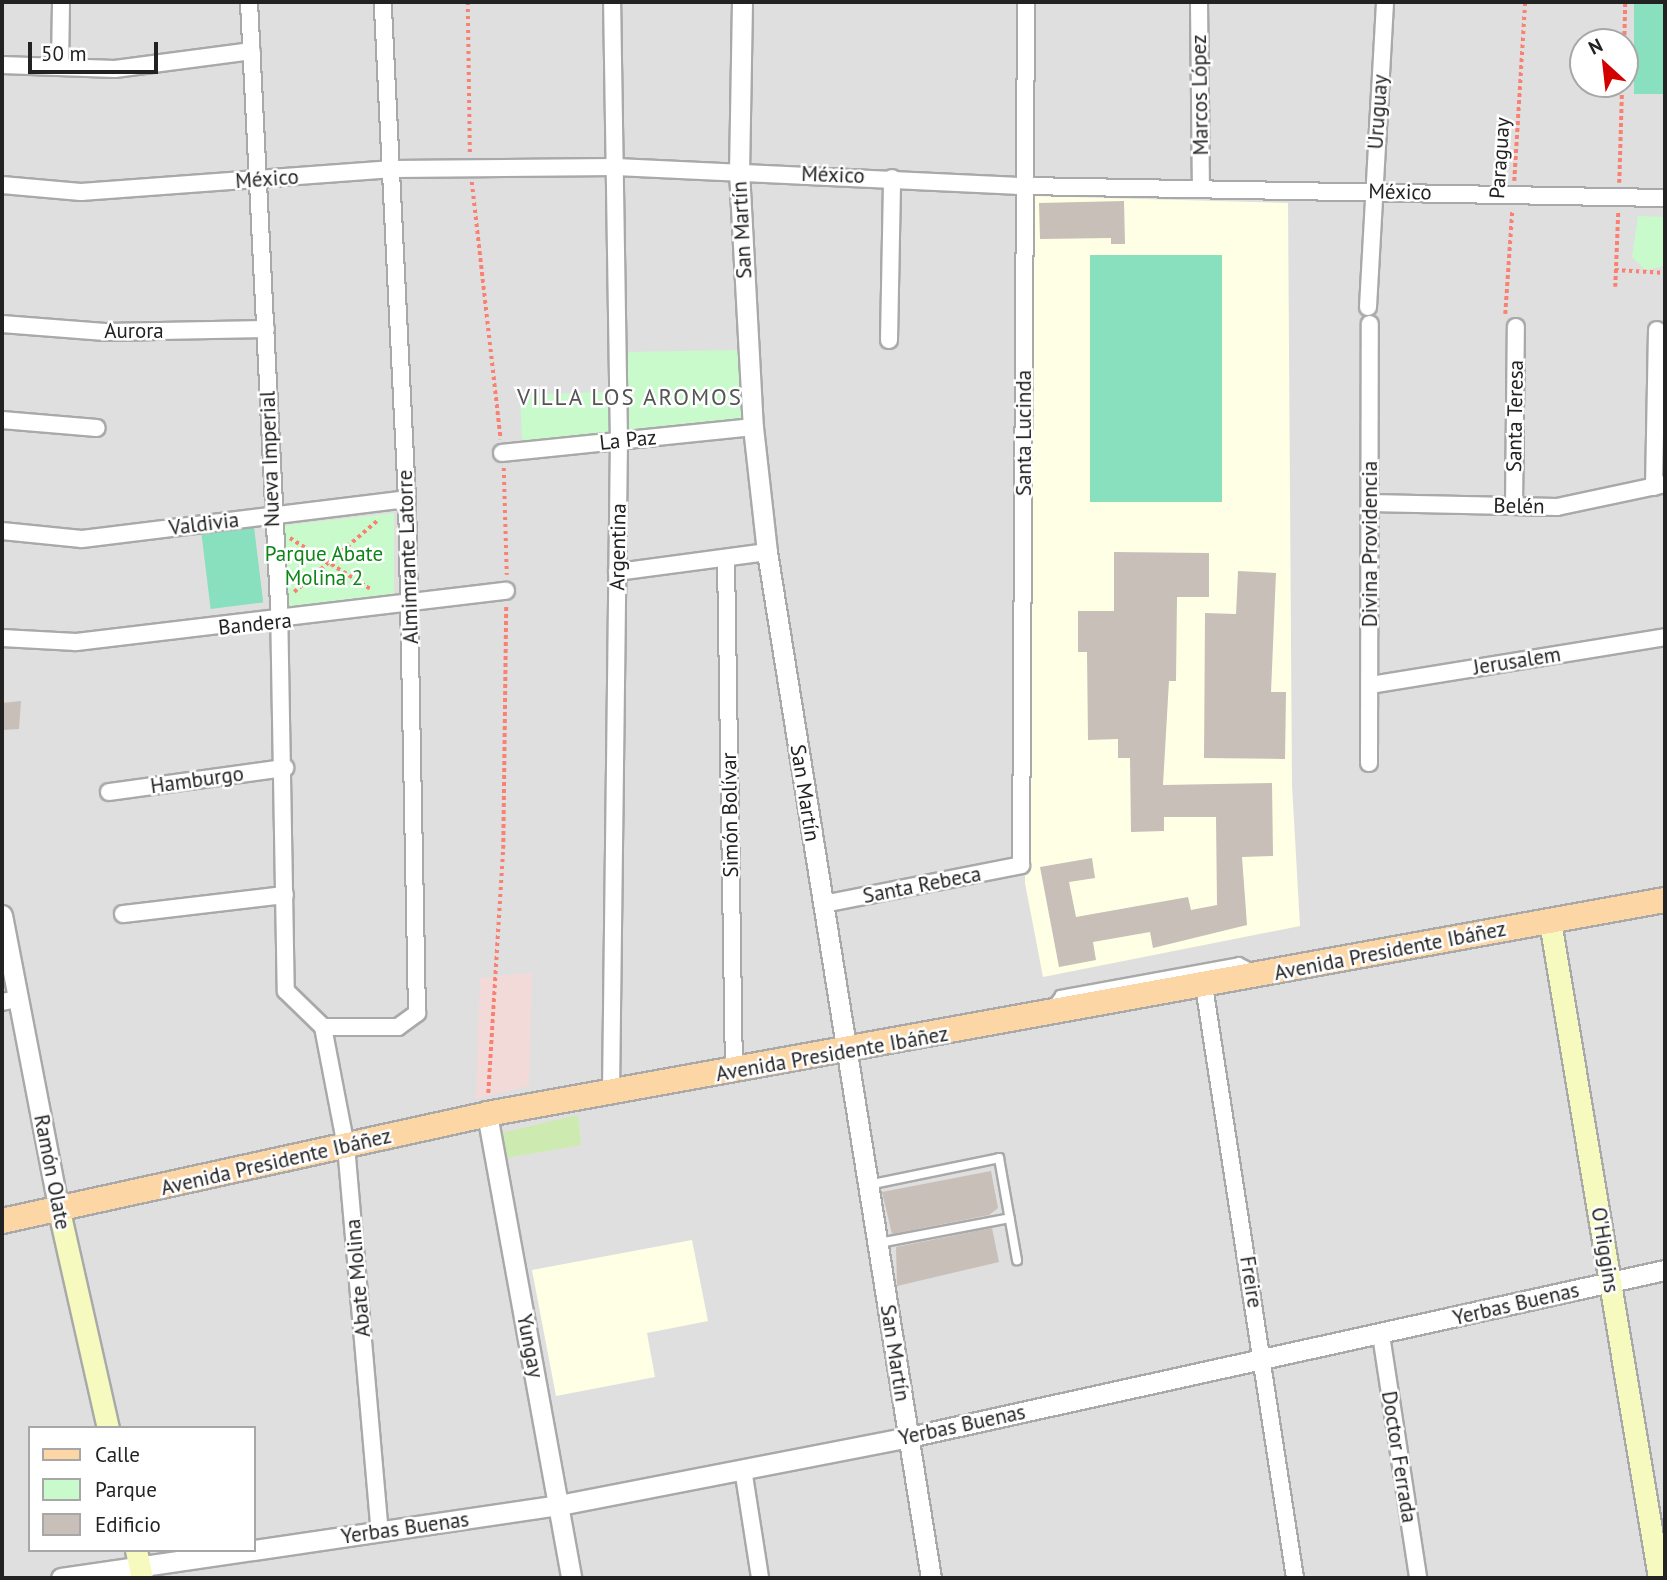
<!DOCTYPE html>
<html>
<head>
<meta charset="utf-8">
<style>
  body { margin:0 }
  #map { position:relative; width:1667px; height:1580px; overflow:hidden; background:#f2efe9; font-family:"PT Sans",sans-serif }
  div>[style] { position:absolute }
  .residential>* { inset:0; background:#e0dfdf }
  .commercial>* { inset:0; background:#f2dad9 }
  .education>* { inset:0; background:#ffffe5 }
  .grass>* { inset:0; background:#cdebb0 }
  .park>* { inset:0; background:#c8facc }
  .pitch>* { inset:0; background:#88e0be; transform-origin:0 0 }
  .building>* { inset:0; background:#c7bfb8 }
  .path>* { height:3.5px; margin-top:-1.75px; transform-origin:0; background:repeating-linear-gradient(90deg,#fa8072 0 3.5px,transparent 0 7px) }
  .roads { filter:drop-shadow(2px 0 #a9a9a9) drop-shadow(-2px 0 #a9a9a9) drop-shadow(0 2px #a9a9a9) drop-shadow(0 -2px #a9a9a9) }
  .service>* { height:8px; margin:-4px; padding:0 4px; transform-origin:4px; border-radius:4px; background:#fff }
  .minor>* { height:16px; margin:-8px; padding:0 8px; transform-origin:8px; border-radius:8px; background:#fff }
  .tertiary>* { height:19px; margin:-9.5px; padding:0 9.5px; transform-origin:9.5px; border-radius:9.5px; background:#fff }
  .secondary>* { height:21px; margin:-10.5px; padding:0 10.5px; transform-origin:10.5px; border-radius:10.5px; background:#f7fabf }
  .primary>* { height:24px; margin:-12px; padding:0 12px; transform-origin:12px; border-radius:12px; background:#fcd6a4 }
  span { translate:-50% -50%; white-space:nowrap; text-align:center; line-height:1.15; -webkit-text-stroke:5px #fff; paint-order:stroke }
  .street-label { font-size:21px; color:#222 }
  .park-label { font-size:21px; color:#0c8416 }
  .neighbourhood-label { font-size:23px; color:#555; letter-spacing:2px }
  .frame { position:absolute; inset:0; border:4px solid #222; pointer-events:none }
  .legend { position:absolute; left:28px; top:1426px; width:228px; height:126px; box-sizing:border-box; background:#fff; border:2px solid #a7a7a7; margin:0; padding:9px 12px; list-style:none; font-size:21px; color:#222 }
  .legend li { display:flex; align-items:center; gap:14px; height:35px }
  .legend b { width:35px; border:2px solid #a7a7a7 }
  .north { position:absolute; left:1569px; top:28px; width:70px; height:70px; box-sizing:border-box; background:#fff; border:2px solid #a7a7a7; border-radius:50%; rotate:333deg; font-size:19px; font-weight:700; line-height:28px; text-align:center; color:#222 }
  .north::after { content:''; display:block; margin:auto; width:24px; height:32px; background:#d40000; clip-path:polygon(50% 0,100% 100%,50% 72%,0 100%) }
  .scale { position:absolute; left:28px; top:42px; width:130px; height:32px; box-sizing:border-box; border:4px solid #222; border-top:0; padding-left:9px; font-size:21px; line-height:24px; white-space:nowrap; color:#222; -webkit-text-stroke:5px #fff; paint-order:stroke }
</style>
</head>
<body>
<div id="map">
  <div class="residential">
    <div style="clip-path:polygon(evenodd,2px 2px,1665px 2px,1665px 1578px,2px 1578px,2px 2px,1583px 42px,1625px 42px,1625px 84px,1583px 84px,1583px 42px,2px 2px,30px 1428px,254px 1428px,254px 1550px,30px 1550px,30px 1428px)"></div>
  </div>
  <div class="commercial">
    <div style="clip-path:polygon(532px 973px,529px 1086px,476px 1099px,480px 978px)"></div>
  </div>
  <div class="education">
    <div style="clip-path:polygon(1035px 196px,1288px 203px,1292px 785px,1300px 926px,1043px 977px,1025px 883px)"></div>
    <div style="clip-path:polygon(692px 1240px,708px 1321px,647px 1333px,655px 1377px,556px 1396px,532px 1270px)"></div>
  </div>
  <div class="grass">
    <div style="clip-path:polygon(578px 1115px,581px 1145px,506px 1158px,501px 1133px)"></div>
  </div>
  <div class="park">
    <div style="clip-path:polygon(1638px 216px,1665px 217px,1665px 266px,1646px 270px,1632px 257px)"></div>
    <div style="clip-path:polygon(738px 350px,745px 424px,522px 440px,520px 395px,628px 391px,627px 352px)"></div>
    <div style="clip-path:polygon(394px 513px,394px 601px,281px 617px,277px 526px)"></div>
  </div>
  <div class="pitch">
    <div style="left:1634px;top:2px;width:31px;height:92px"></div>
    <div style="left:1222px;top:255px;width:247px;height:132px;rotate:90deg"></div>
    <div style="left:254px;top:527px;width:76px;height:53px;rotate:83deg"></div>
  </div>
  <div class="building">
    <div style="clip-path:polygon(1124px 201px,1125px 244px,1111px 244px,1111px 238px,1040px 239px,1039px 203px)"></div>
    <div style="clip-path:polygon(1114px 552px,1209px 553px,1209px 597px,1177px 597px,1176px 681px,1169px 681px,1163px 785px,1272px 783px,1273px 856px,1242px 857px,1247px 925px,1153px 948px,1150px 932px,1093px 942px,1096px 960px,1059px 967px,1040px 867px,1092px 858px,1095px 878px,1069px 882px,1076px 917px,1188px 897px,1191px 910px,1217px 905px,1216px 817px,1164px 817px,1164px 831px,1131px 832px,1130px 758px,1118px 758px,1118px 739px,1088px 740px,1087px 652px,1078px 652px,1078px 611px,1114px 611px)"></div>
    <div style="clip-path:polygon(1238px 571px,1276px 573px,1271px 692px,1286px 692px,1285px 759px,1204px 758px,1205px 613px,1236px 614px)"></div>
    <div style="clip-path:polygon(21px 701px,19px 729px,2px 730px,2px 703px)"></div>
    <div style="clip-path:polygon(991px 1171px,998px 1208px,989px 1215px,892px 1234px,882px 1192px)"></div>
    <div style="clip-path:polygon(992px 1228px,999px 1262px,897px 1286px,896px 1247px)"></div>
  </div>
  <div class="path">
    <div style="left:468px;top:2px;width:152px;rotate:89.2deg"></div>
    <div style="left:1624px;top:42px;width:40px;rotate:-88.6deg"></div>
    <div style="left:1514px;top:181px;width:179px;rotate:-86.5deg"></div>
    <div style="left:472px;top:182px;width:259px;rotate:83.6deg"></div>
    <div style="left:1619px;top:183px;width:99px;rotate:-88.3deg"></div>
    <div style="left:1615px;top:270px;width:50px;rotate:3.4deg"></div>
    <div style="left:1615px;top:287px;width:75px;rotate:-87.7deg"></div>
    <div style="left:1505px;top:314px;width:104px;rotate:-86.1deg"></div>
    <div style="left:504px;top:468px;width:107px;rotate:88.4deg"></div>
    <div style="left:290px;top:538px;width:97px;rotate:32.4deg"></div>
    <div style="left:294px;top:592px;width:111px;rotate:-40.6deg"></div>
    <div style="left:488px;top:1093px;width:244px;rotate:-86.5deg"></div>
    <div style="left:503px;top:849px;width:242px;rotate:-89.3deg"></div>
  </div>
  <div class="roads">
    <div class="service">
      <div style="left:1053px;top:1005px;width:12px;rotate:-55deg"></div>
      <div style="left:1060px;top:995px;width:182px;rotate:-10.4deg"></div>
      <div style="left:1239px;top:962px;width:13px;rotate:27deg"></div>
      <div style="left:868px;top:1185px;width:134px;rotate:-11.6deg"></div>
      <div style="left:999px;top:1158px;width:104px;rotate:80deg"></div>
      <div style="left:879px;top:1243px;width:133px;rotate:-10.8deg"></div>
    </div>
    <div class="minor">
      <div style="left:249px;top:2px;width:603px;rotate:87.15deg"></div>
      <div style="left:279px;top:604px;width:387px;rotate:89deg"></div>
      <div style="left:286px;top:991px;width:52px;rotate:44.2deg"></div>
      <div style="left:1199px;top:2px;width:186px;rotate:89.4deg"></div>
      <div style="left:2px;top:65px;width:113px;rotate:2deg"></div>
      <div style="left:115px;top:69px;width:138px;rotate:-7.5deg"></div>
      <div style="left:60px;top:67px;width:65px;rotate:-89.1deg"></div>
      <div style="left:2px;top:185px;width:79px;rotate:5.1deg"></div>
      <div style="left:81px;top:192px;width:313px;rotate:-4.2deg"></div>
      <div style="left:393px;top:169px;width:223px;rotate:-0.5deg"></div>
      <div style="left:616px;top:167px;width:410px;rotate:2.7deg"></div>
      <div style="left:1026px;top:186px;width:639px;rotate:1.08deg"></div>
      <div style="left:1368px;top:307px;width:305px;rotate:-86.8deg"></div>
      <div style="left:2px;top:324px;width:103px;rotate:4.4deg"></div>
      <div style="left:105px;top:332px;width:161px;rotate:-1.1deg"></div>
      <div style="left:889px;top:340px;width:162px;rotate:-88.9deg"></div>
      <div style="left:2px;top:420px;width:95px;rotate:4.8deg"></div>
      <div style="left:502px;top:453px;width:252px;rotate:-5.9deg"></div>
      <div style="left:1654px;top:487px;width:157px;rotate:-88.9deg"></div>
      <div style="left:1370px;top:503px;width:187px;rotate:1.2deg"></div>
      <div style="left:1557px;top:507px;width:110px;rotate:-12deg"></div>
      <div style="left:1514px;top:506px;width:179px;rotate:-89.4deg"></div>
      <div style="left:2px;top:531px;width:80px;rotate:5.7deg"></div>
      <div style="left:82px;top:539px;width:327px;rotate:-7deg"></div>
      <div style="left:726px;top:558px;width:514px;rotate:89.11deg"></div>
      <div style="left:617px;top:572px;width:151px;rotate:-7.6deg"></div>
      <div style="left:2px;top:638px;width:74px;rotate:3.1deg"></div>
      <div style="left:76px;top:642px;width:433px;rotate:-6.8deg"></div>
      <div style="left:1370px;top:685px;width:299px;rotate:-9.2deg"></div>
      <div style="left:1369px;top:763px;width:439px;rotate:-89.9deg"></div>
      <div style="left:109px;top:792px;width:178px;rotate:-7.8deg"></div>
      <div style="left:823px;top:904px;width:202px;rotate:-11.1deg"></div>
      <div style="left:1021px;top:865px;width:863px;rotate:-89.67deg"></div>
      <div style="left:123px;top:914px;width:163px;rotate:-6.7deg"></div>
      <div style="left:1204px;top:986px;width:599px;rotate:81.26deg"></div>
      <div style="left:2px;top:1002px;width:16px;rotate:-11deg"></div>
      <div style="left:323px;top:1027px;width:75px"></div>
      <div style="left:398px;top:1027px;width:24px;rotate:-36deg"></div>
      <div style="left:417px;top:1013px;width:514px;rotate:-91.11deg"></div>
      <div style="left:407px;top:499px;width:498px;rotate:-92.8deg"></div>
      <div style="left:323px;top:1027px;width:121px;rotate:79.1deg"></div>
      <div style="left:346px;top:1146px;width:387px;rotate:85deg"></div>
      <div style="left:611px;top:1093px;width:651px;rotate:-89.3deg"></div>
      <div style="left:619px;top:442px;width:440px;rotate:-90.9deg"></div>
      <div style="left:1381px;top:1335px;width:246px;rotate:81.3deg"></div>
      <div style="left:743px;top:1469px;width:110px;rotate:81.1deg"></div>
    </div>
    <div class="tertiary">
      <div style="left:742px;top:2px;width:169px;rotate:91deg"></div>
      <div style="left:739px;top:171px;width:256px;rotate:86.9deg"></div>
      <div style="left:753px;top:427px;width:126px;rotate:83.6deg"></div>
      <div style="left:767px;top:552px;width:1039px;rotate:80.92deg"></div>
      <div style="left:2px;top:915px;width:301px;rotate:79.1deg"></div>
      <div style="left:487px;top:1114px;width:472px;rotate:79.7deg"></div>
      <div style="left:254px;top:1550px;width:308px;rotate:-8.4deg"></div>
      <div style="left:559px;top:1505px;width:357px;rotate:-11deg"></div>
      <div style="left:909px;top:1437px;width:774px;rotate:-12.46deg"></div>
      <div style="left:61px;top:1578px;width:193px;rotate:-8.3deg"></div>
    </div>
    <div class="secondary">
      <div style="left:1550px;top:921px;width:666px;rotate:80.58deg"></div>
      <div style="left:59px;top:1211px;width:222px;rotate:77.3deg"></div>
      <div style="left:136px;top:1550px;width:29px;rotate:78deg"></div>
    </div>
    <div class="primary">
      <div style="left:2px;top:1221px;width:497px;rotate:-12.4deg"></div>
      <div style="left:487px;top:1114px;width:1197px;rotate:-10.3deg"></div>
    </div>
  </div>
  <div class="street-label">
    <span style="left:1200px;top:95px;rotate:-91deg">Marcos López</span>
    <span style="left:1378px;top:112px;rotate:-86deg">Uruguay</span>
    <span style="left:1500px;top:158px;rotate:-86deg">Paraguay</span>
    <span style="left:833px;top:175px;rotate:2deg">México</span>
    <span style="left:267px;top:179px;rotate:-4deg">México</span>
    <span style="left:1400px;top:192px;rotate:1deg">México</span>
    <span style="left:742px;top:230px;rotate:-93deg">San Martín</span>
    <span style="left:134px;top:331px">Aurora</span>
    <span style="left:1515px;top:416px;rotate:-89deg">Santa Teresa</span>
    <span style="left:1024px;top:433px;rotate:-90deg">Santa Lucinda</span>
    <span style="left:628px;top:440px;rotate:-6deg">La Paz</span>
    <span style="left:270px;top:459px;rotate:-92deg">Nueva Imperial</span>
    <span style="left:1519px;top:506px;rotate:1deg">Belén</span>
    <span style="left:204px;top:524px;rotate:-7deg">Valdivia</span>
    <span style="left:1370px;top:544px;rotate:-90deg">Divina Providencia</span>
    <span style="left:618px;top:547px;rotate:-89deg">Argentina</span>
    <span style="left:408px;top:557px;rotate:-92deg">Almimrante Latorre</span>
    <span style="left:255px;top:624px;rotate:-6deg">Bandera</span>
    <span style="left:1517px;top:661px;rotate:-9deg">Jerusalem</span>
    <span style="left:197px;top:780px;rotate:-8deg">Hamburgo</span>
    <span style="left:805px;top:793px;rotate:81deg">San Martín</span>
    <span style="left:730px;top:815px;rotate:-91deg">Simón Bolívar</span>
    <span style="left:922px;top:885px;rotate:-11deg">Santa Rebeca</span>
    <span style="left:1390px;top:951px;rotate:-11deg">Avenida Presidente Ibáñez</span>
    <span style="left:832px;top:1054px;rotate:-10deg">Avenida Presidente Ibáñez</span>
    <span style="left:276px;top:1162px;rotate:-13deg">Avenida Presidente Ibáñez</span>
    <span style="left:52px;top:1172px;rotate:79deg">Ramón Olate</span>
    <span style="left:1605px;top:1250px;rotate:81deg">O'Higgins</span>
    <span style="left:358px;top:1278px;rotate:-95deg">Abate Molina</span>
    <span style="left:1251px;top:1282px;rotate:81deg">Freire</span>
    <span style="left:1516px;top:1304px;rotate:-13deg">Yerbas Buenas</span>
    <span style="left:530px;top:1346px;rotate:79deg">Yungay</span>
    <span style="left:895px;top:1353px;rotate:81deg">San Martín</span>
    <span style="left:962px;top:1425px;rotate:-12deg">Yerbas Buenas</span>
    <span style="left:1399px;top:1457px;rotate:81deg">Doctor Ferrada</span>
    <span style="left:405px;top:1528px;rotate:-8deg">Yerbas Buenas</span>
  </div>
  <div class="park-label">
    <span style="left:324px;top:566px">Parque Abate<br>Molina 2</span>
  </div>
  <div class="neighbourhood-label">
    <span style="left:630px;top:397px">VILLA LOS AROMOS</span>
  </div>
  <div class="frame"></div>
  <ul class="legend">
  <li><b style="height:9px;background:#fcd6a4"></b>Calle</li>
  <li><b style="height:19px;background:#c8facc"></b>Parque</li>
  <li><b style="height:19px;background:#c7bfb8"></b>Edificio</li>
  </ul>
  <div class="north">N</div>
  <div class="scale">50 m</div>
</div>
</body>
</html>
